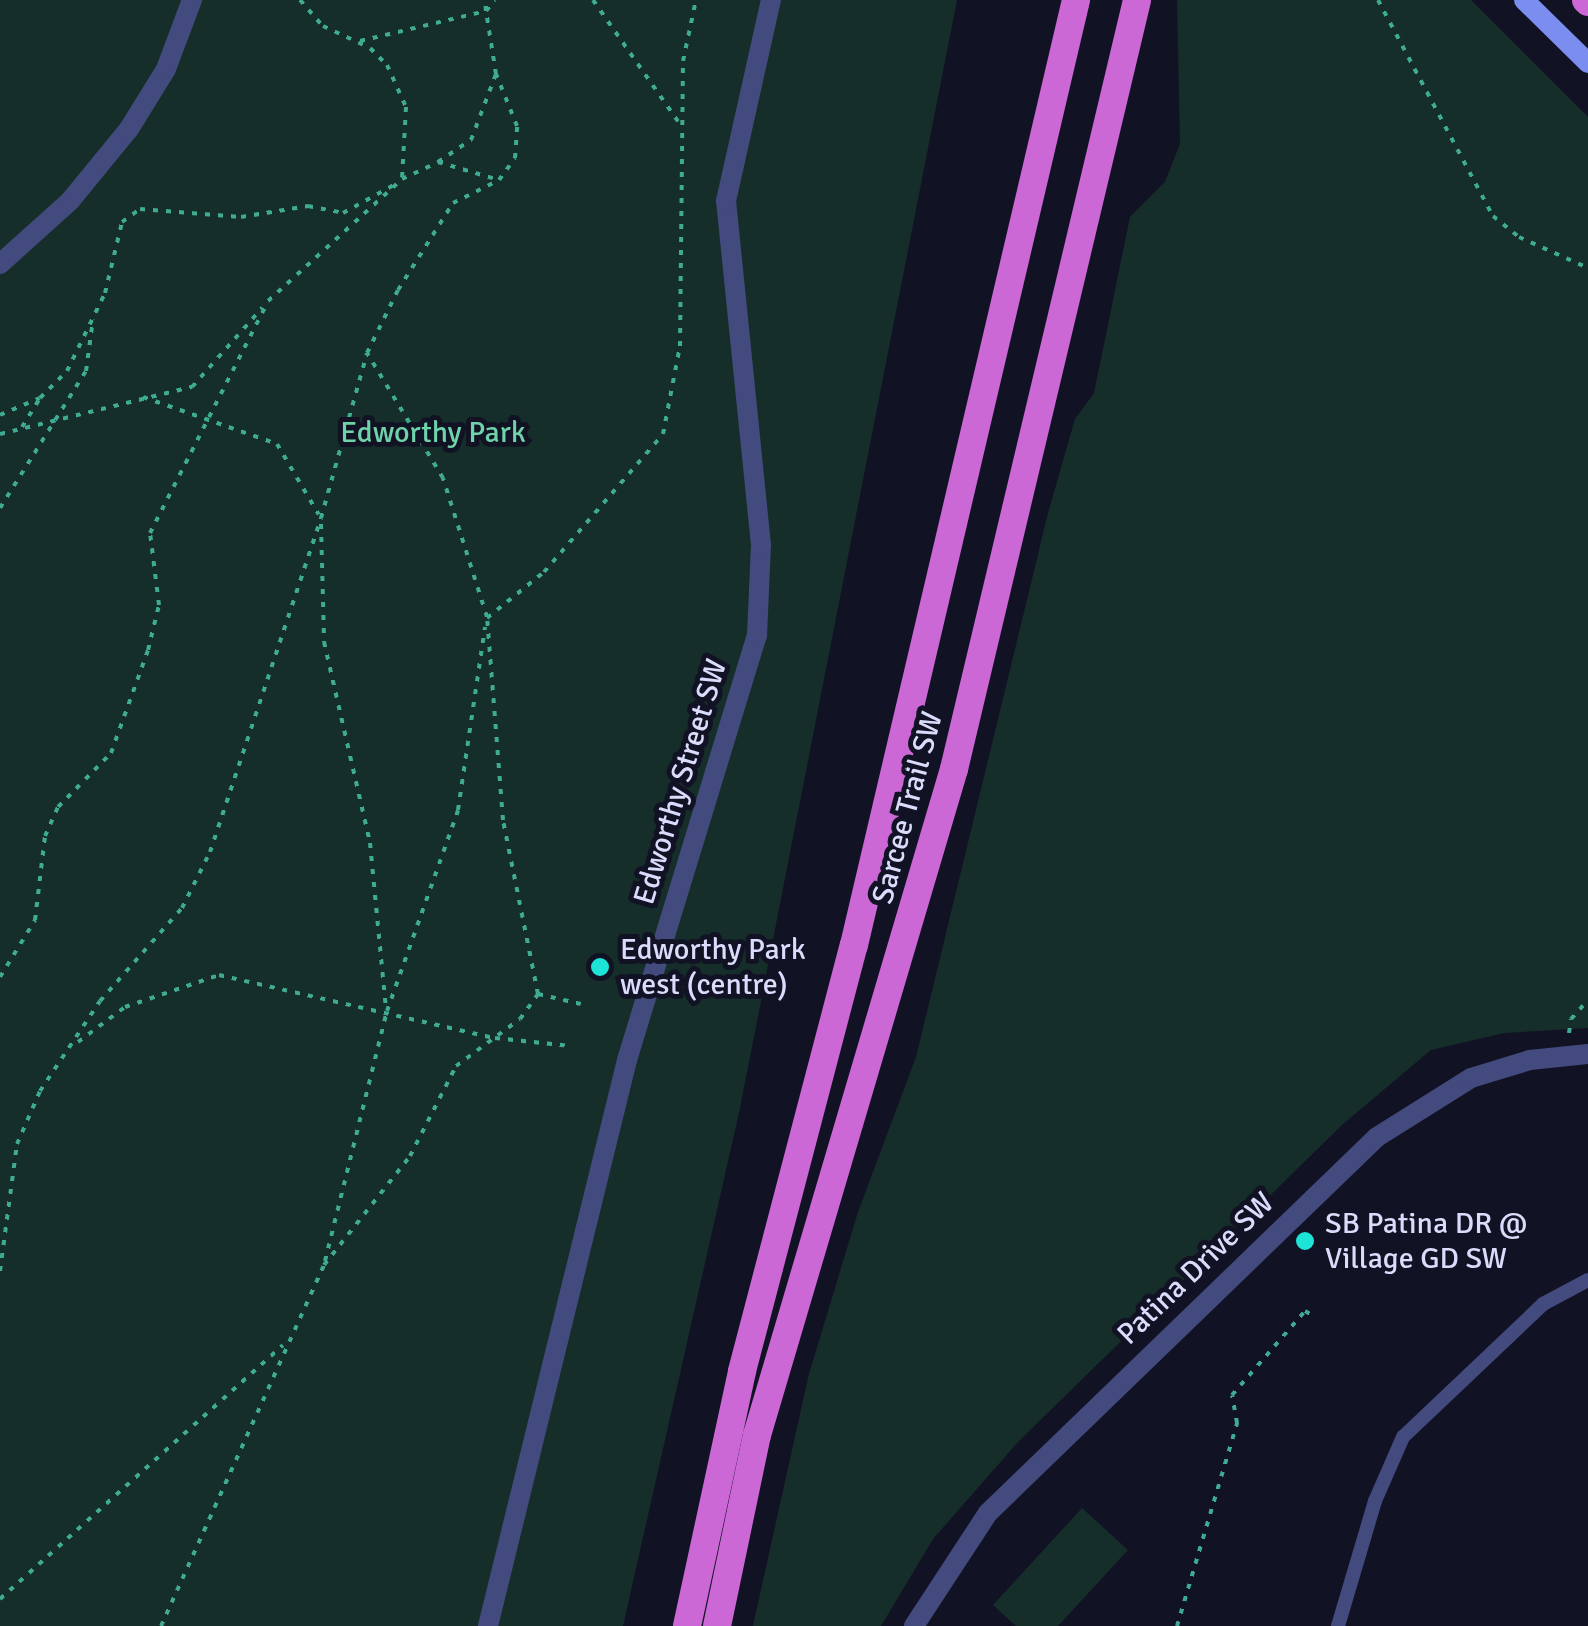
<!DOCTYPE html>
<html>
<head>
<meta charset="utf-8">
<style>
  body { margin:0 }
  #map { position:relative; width:1588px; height:1626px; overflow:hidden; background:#121225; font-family:Signika,sans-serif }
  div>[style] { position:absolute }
  .green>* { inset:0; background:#162e29 }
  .path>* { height:4px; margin-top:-2px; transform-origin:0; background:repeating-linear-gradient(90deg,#3eab92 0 5px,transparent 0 13px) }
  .service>* { height:14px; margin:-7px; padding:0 7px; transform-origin:7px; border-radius:7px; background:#434a7e }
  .minor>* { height:20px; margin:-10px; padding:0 10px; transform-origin:10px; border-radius:10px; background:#434a7e }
  .secondary>* { height:20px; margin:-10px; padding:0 10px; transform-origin:10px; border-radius:10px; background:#7c8df0 }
  .trunk>* { height:28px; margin:-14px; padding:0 14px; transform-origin:14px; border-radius:14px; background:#cb68d5 }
  .dots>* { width:28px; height:28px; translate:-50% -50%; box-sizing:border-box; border:5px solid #121225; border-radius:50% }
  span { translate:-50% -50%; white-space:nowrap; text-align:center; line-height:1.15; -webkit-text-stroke:10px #121225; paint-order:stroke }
  .park-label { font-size:30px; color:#6ed3a9 }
  .street-label { font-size:30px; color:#dadcfb }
  .poi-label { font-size:30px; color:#dadcfb }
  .left { translate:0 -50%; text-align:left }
</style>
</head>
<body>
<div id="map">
  <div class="green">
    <div style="clip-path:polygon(0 0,957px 0,740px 1108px,623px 1626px,0 1626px)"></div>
    <div style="clip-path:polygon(1177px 0,1471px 0,1588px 117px,1588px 1028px,1504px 1033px,1431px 1050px,1343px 1124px,1018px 1442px,933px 1539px,881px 1626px,753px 1626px,809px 1374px,858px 1212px,916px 1057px,1048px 513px,1075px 419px,1094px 393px,1130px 217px,1165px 182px,1180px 144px)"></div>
    <div style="clip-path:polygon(1082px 1508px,1128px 1550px,1058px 1626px,1016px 1626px,993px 1605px)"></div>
  </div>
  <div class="path">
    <div style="left:300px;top:0;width:35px;rotate:49deg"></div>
    <div style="left:323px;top:26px;width:52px;rotate:25.1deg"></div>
    <div style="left:370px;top:48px;width:24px;rotate:45deg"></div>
    <div style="left:387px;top:65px;width:46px;rotate:65.7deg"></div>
    <div style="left:406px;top:107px;width:72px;rotate:93.2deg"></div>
    <div style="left:593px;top:0;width:155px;rotate:55deg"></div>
    <div style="left:1378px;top:0;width:245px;rotate:62deg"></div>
    <div style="left:1493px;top:216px;width:33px;rotate:39deg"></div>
    <div style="left:1519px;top:237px;width:76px;rotate:24.2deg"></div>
    <div style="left:360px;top:41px;width:130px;rotate:-13.4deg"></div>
    <div style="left:486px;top:11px;width:11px;rotate:-95deg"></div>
    <div style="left:438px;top:162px;width:40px;rotate:-34deg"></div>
    <div style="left:471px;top:140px;width:71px;rotate:-69.3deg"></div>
    <div style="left:268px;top:301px;width:181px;rotate:-42.3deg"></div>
    <div style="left:402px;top:179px;width:40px;rotate:-25deg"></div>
    <div style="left:438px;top:162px;width:64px;rotate:16.4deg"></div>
    <div style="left:143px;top:397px;width:142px;rotate:19.3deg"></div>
    <div style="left:277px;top:444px;width:82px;rotate:59.4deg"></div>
    <div style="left:0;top:415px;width:43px;rotate:-23deg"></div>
    <div style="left:40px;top:398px;width:38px;rotate:-45deg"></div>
    <div style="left:67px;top:371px;width:87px;rotate:-64deg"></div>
    <div style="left:105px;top:293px;width:73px;rotate:-76.5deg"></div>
    <div style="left:122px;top:222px;width:22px;rotate:-36deg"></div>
    <div style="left:140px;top:209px;width:101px;rotate:4.5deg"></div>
    <div style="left:241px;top:217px;width:68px;rotate:-9.3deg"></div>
    <div style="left:308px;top:206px;width:36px;rotate:11deg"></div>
    <div style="left:343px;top:213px;width:58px;rotate:-28.8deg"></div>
    <div style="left:22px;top:427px;width:34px;rotate:-58deg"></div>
    <div style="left:0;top:434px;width:198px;rotate:-13.8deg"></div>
    <div style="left:192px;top:387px;width:106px;rotate:-48.5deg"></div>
    <div style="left:0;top:508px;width:162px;rotate:-57.9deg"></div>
    <div style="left:86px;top:371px;width:52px;rotate:-82.3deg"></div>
    <div style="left:321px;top:524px;width:118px;rotate:88.5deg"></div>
    <div style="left:324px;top:642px;width:206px;rotate:77.1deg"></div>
    <div style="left:370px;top:843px;width:166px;rotate:84.5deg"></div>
    <div style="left:487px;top:618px;width:73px;rotate:-38.9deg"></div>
    <div style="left:544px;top:572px;width:182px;rotate:-49.2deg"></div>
    <div style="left:663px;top:434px;width:90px;rotate:-79.1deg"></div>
    <div style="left:680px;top:346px;width:285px;rotate:-89.4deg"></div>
    <div style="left:683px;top:61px;width:62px;rotate:-78deg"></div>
    <div style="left:0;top:977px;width:67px;rotate:-58.4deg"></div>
    <div style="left:35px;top:920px;width:85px;rotate:-83.2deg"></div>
    <div style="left:45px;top:836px;width:32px;rotate:-66deg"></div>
    <div style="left:58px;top:807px;width:76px;rotate:-45.5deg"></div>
    <div style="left:111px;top:753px;width:109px;rotate:-70.2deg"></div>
    <div style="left:148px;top:650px;width:46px;rotate:-76.3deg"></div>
    <div style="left:159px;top:605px;width:73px;rotate:-97.1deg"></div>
    <div style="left:150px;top:533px;width:258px;rotate:-63deg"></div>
    <div style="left:538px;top:994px;width:44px;rotate:13.1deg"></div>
    <div style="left:1569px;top:1033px;width:14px;rotate:-82deg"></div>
    <div style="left:1571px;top:1019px;width:25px;rotate:-48deg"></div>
    <div style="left:78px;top:1042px;width:59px;rotate:-36.7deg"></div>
    <div style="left:125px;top:1007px;width:99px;rotate:-18.8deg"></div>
    <div style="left:219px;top:975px;width:283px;rotate:12.9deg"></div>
    <div style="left:495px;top:1038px;width:76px;rotate:6deg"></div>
    <div style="left:325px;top:1261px;width:258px;rotate:-76.1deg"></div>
    <div style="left:387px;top:1011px;width:213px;rotate:-70.5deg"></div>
    <div style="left:458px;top:810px;width:185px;rotate:-81.6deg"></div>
    <div style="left:0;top:1271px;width:128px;rotate:-82.4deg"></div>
    <div style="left:17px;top:1144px;width:58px;rotate:-66.5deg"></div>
    <div style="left:40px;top:1091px;width:108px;rotate:-56.3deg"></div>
    <div style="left:100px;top:1001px;width:124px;rotate:-48.6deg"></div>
    <div style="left:182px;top:908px;width:63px;rotate:-63.4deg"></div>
    <div style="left:210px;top:852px;width:352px;rotate:-71.6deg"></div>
    <div style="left:321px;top:518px;width:171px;rotate:-74.4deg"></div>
    <div style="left:367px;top:353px;width:70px;rotate:-63.8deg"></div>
    <div style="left:398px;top:290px;width:103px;rotate:-57.7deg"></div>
    <div style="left:453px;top:203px;width:51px;rotate:-26.6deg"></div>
    <div style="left:499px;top:180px;width:27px;rotate:-54deg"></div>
    <div style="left:515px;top:158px;width:32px;rotate:-86deg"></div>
    <div style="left:517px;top:126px;width:56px;rotate:-112deg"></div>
    <div style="left:496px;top:74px;width:64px;rotate:-99deg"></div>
    <div style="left:486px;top:11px;width:14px;rotate:-51deg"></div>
    <div style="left:0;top:1599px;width:380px;rotate:-41.9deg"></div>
    <div style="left:161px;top:1626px;width:396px;rotate:-65.7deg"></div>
    <div style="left:324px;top:1265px;width:139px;rotate:-51.7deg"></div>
    <div style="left:410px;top:1156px;width:101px;rotate:-62.9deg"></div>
    <div style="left:456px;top:1066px;width:79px;rotate:-36.3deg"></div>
    <div style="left:520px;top:1019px;width:31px;rotate:-54deg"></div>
    <div style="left:538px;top:994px;width:177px;rotate:-101.4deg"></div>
    <div style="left:503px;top:820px;width:204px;rotate:-94.5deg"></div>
    <div style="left:487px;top:617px;width:146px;rotate:-107.6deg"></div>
    <div style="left:443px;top:478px;width:146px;rotate:-121.3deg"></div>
    <div style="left:1177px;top:1626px;width:212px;rotate:-73.5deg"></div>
    <div style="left:1237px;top:1423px;width:28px;rotate:-100deg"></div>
    <div style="left:1232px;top:1395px;width:111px;rotate:-49deg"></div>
    <div style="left:1305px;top:1311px;width:8px;rotate:30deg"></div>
  </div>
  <div class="service">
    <div style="left:1338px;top:1626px;width:130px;rotate:-73.5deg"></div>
    <div style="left:1375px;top:1501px;width:70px;rotate:-66.4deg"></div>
    <div style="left:1403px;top:1437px;width:193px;rotate:-43.5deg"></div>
    <div style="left:1543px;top:1304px;width:51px;rotate:-28.1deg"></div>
  </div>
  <div class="minor">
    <div style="left:0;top:264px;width:94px;rotate:-42deg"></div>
    <div style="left:70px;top:201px;width:93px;rotate:-50.7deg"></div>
    <div style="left:129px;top:129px;width:70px;rotate:-58.3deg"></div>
    <div style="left:166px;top:69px;width:74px;rotate:-69.4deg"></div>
    <div style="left:488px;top:1626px;width:583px;rotate:-76.2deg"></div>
    <div style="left:627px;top:1060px;width:443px;rotate:-73deg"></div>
    <div style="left:757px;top:636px;width:91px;rotate:-87.5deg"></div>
    <div style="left:761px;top:545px;width:346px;rotate:-95.8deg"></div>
    <div style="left:726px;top:201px;width:206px;rotate:-77.4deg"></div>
    <div style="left:914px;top:1626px;width:135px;rotate:-56.8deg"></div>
    <div style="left:988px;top:1513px;width:541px;rotate:-44.03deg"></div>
    <div style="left:1377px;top:1137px;width:111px;rotate:-32.1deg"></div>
    <div style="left:1471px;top:1078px;width:62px;rotate:-17deg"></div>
    <div style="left:1530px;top:1060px;width:58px;rotate:-5.9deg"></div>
  </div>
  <div class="secondary">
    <div style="left:1524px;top:0;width:90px;rotate:44.5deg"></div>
  </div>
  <div class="trunk">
    <div style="left:1586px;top:0;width:3px;rotate:45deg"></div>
    <div style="left:687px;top:1626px;width:261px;rotate:-77.8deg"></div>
    <div style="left:742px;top:1371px;width:440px;rotate:-75.3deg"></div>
    <div style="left:854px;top:945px;width:971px;rotate:-76.78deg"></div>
    <div style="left:717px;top:1626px;width:195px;rotate:-78.2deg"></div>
    <div style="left:757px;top:1435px;width:695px;rotate:-73.52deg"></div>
    <div style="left:954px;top:769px;width:790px;rotate:-76.61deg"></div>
  </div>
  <div class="dots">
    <div style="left:600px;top:967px;background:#1de4d7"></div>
    <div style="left:1305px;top:1241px;background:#1de4d7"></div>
  </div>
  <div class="park-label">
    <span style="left:433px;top:433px">Edworthy Park</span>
  </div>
  <div class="street-label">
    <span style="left:681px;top:782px;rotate:-73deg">Edworthy Street SW</span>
    <span style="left:908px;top:808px;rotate:-75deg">Sarcee Trail SW</span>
    <span style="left:1196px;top:1269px;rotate:-44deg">Patina Drive SW</span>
  </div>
  <div class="poi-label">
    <span class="left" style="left:620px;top:967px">Edworthy Park<br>west (centre)</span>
    <span class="left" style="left:1325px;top:1241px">SB Patina DR @<br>Village GD SW</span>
  </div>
</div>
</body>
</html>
